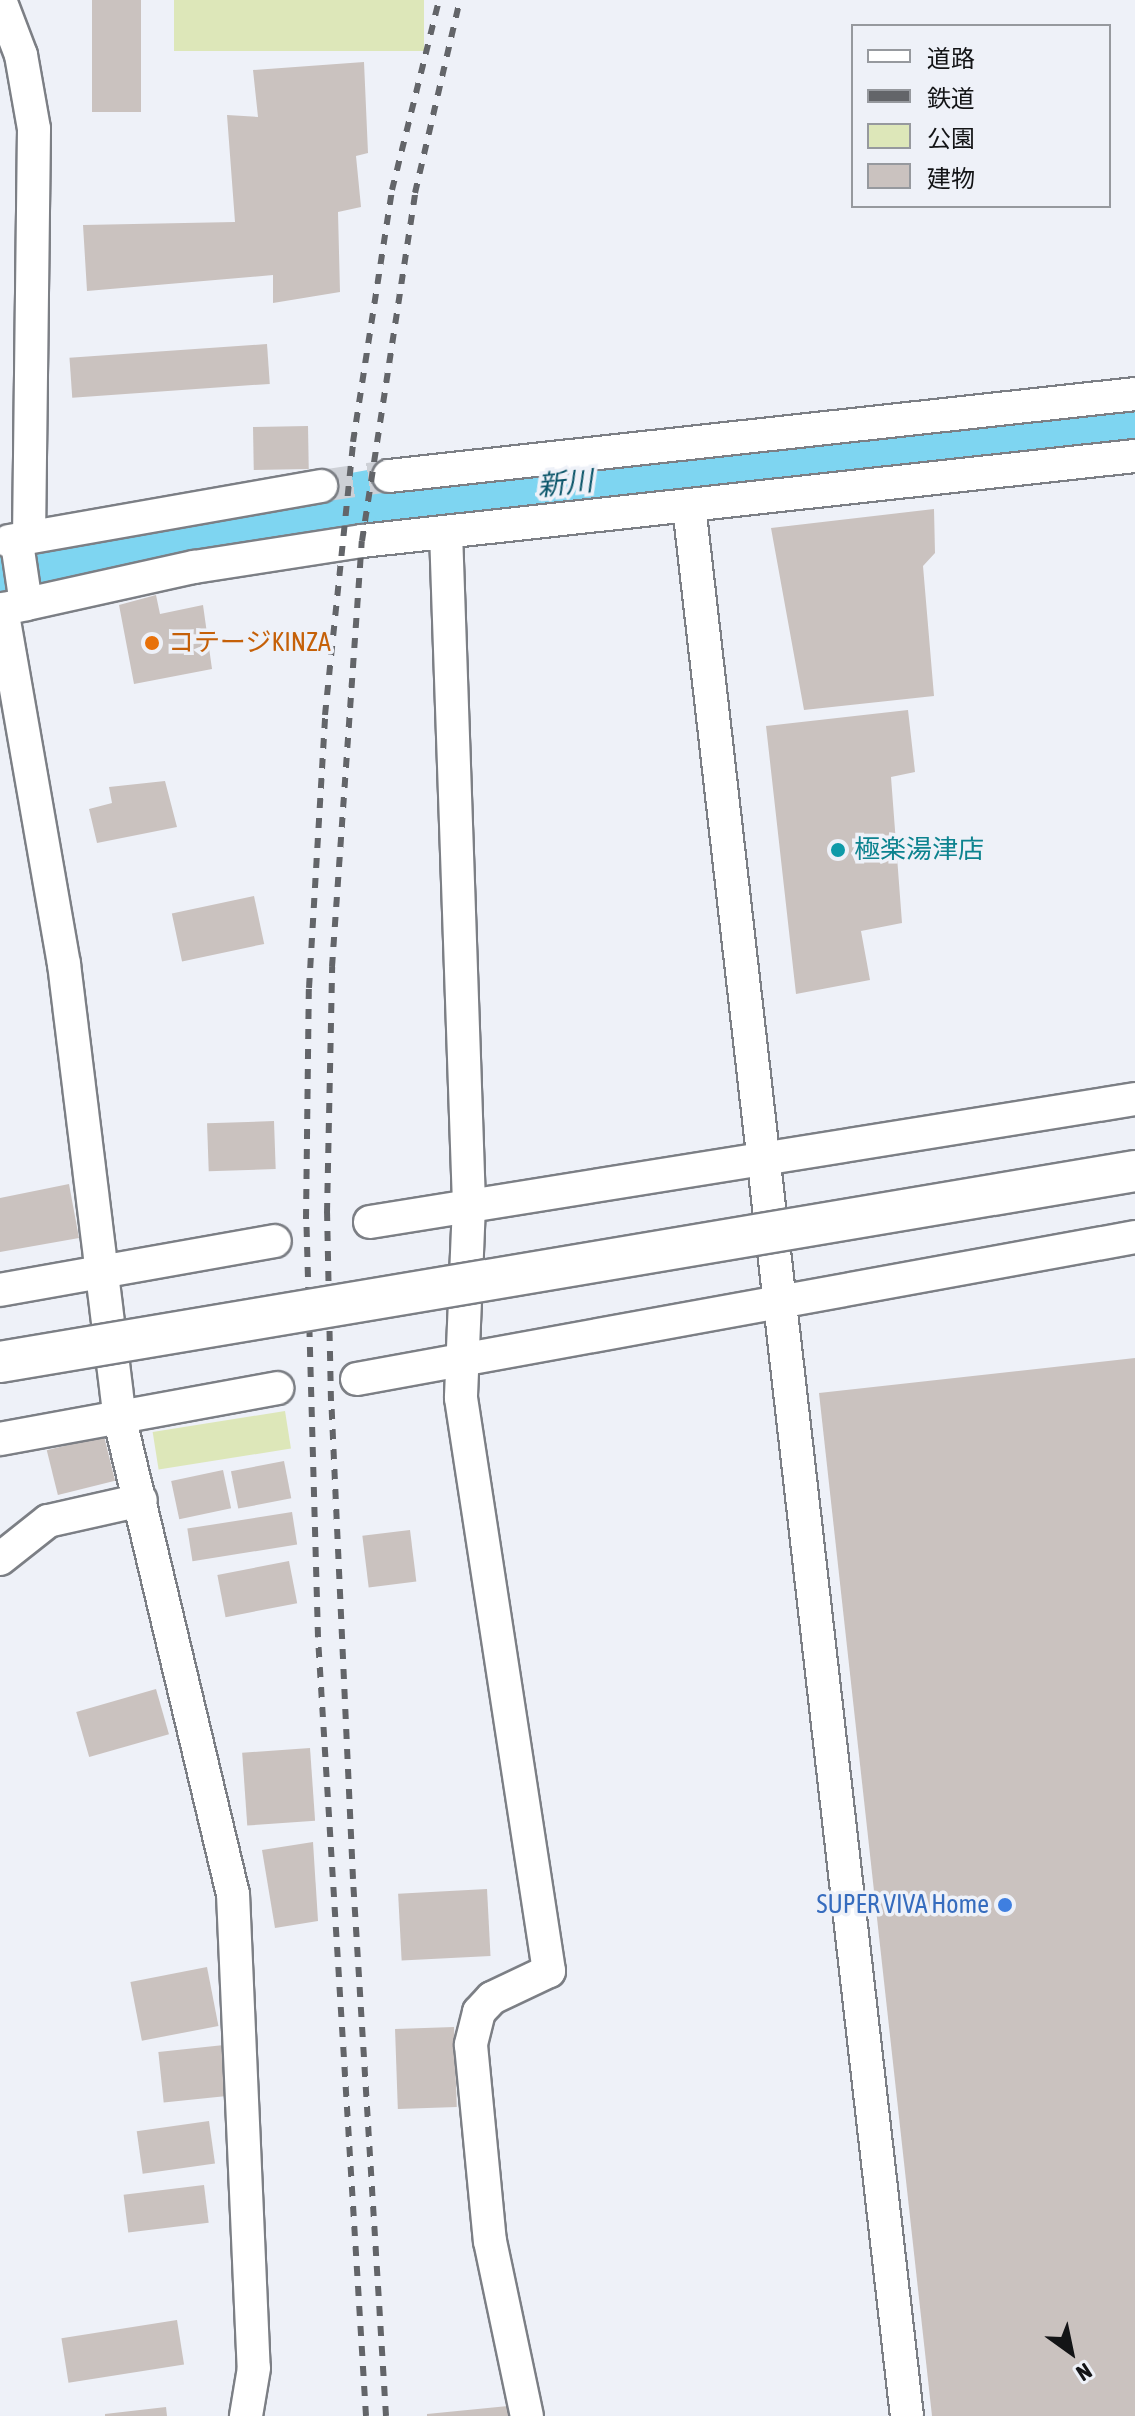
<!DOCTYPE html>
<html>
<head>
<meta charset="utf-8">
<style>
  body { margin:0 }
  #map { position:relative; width:1135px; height:2416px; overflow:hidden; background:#eef1f8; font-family:"Asap Condensed","Noto Sans JP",sans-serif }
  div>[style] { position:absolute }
  .green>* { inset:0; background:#dde7b9; transform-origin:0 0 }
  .river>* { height:70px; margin:-35px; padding:0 35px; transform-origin:35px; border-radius:35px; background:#7ed5f1 }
  .building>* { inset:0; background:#cac2bf; transform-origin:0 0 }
  .minor-tunnel>* { height:32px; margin-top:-16px; transform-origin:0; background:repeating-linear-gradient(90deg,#cdd0d6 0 32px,transparent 0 48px) }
  .roads { filter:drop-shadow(2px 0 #7c7f85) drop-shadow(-2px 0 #7c7f85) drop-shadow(0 2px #7c7f85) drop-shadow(0 -2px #7c7f85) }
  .minor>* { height:32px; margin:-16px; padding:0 16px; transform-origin:16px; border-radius:16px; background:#fff }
  .rail>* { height:6px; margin-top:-3px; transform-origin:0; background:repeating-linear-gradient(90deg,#636569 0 10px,transparent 0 20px) }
  .bridges { filter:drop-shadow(2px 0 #7c7f85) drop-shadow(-2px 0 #7c7f85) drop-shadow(0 2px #7c7f85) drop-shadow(0 -2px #7c7f85) }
  .tertiary-bridge>* { height:40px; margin:-20px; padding:0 20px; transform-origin:20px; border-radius:20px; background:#fff }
  .dots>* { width:22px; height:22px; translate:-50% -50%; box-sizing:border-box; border:4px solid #eef1f8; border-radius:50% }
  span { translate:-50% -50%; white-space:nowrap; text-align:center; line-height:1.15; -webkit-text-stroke:7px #eef1f8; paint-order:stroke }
  .food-label { font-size:26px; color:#c56008 }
  .left { translate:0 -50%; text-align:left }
  .culture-label { font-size:26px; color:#0d838f }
  .shop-label { font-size:26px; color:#366cbe }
  .right { translate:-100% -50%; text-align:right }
  .water-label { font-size:28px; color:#0a5569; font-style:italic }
  .legend { position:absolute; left:851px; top:24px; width:260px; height:184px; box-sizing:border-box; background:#eef1f8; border:2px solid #96999e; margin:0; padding:10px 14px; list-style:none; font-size:24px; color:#131416 }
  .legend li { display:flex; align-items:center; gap:16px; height:40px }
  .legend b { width:40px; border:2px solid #96999e }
  .north { position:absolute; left:1031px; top:2312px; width:80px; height:80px; -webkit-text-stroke:6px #eef1f8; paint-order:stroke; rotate:147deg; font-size:22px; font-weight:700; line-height:32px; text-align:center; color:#131416 }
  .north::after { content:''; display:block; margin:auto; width:28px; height:36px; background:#131416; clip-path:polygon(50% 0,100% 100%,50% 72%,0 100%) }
</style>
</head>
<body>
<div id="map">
  <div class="green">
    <div style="left:174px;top:0;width:250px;height:51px"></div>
    <div style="left:285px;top:1411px;width:38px;height:134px;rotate:81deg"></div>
  </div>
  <div class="river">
    <div style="left:0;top:571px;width:411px;rotate:-10.1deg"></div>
    <div style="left:405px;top:499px;width:734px;rotate:-5.94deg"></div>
  </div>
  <div class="building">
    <div style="left:92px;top:0;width:49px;height:112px"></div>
    <div style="clip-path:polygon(364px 62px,368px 153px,356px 156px,361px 207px,338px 212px,340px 292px,273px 303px,273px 275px,87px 291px,83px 225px,235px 222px,227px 115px,258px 117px,253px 70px)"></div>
    <div style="left:267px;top:344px;width:40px;height:198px;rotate:86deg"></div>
    <div style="left:308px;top:426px;width:43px;height:55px;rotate:89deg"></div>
    <div style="clip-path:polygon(934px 509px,935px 553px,923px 566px,934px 696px,804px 710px,771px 528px)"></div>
    <div style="clip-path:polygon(156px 595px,160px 614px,203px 605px,212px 669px,134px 684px,119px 605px)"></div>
    <div style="clip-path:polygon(908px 710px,915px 772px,891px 777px,902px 923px,861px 931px,870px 980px,796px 994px,766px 726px)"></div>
    <div style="clip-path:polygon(165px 781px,177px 827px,97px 843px,89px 809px,112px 803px,109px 787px)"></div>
    <div style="left:254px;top:896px;width:49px;height:84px;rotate:78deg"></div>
    <div style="left:274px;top:1121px;width:48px;height:67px;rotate:88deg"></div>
    <div style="clip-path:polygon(69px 1184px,79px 1238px,0 1252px,0 1198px)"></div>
    <div style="clip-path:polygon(1135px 1358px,1135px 2416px,932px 2416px,819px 1393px)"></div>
    <div style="left:104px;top:1436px;width:46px;height:59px;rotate:76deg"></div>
    <div style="left:284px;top:1461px;width:38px;height:54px;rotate:79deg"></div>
    <div style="left:223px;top:1470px;width:39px;height:53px;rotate:78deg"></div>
    <div style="left:292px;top:1512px;width:33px;height:106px;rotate:81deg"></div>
    <div style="left:410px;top:1530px;width:52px;height:48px;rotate:83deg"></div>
    <div style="left:289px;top:1561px;width:43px;height:73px;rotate:79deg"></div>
    <div style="left:156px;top:1689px;width:47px;height:83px;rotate:74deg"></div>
    <div style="left:310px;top:1748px;width:73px;height:68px;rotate:86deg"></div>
    <div style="clip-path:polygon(313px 1842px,318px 1921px,275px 1928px,262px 1850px)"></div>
    <div style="left:487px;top:1889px;width:67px;height:89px;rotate:87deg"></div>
    <div style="left:207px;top:1967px;width:60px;height:78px;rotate:79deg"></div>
    <div style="left:454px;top:2027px;width:80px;height:59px;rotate:88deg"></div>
    <div style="left:224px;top:2045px;width:51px;height:66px;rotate:84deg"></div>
    <div style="left:209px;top:2121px;width:43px;height:73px;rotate:82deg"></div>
    <div style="left:204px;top:2185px;width:38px;height:81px;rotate:83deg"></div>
    <div style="left:177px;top:2320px;width:45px;height:117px;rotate:81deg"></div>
    <div style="clip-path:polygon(508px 2406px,509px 2416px,427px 2416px,427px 2414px)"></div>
    <div style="clip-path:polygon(166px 2407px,167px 2416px,105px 2416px,105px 2414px)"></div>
  </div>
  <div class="minor-tunnel">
    <div style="left:321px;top:486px;width:69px;rotate:-8.4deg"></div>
  </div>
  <div class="roads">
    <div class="minor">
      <div style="left:0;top:0;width:59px;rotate:69.1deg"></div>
      <div style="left:21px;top:55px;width:75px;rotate:80deg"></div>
      <div style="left:34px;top:129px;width:408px;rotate:90.7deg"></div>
      <div style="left:29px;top:537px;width:13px;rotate:153deg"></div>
      <div style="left:17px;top:543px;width:62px;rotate:81.6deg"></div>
      <div style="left:389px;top:476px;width:750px;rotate:-6.27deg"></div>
      <div style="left:689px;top:506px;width:1922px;rotate:83.49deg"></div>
      <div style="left:446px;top:532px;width:673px;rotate:88.04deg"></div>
      <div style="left:469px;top:1205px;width:193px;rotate:92.4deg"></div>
      <div style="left:461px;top:1398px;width:580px;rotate:81.27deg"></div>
      <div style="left:549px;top:1971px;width:63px;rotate:154.7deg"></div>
      <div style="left:492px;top:1998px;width:19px;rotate:133deg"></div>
      <div style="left:479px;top:2012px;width:34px;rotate:104deg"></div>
      <div style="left:471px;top:2045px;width:197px;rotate:84.5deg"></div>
      <div style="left:490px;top:2241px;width:179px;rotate:78.1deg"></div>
      <div style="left:9px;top:541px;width:317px;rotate:-10deg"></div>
      <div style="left:2px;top:609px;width:360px;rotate:80.1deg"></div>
      <div style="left:64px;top:964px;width:459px;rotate:83deg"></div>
      <div style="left:120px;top:1420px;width:487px;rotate:76.6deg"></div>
      <div style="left:233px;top:1894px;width:474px;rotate:87.5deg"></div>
      <div style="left:254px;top:2368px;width:49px;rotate:99.5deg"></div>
      <div style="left:0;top:610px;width:199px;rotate:-12.5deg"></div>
      <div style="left:194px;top:567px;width:170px;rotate:-8.8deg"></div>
      <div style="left:362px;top:541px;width:778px;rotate:-6.28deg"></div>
      <div style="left:370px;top:1222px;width:775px;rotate:-9.13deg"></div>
      <div style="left:0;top:1290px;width:279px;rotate:-10.1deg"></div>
      <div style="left:357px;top:1379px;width:791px;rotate:-10.34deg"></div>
      <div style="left:0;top:1439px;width:282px;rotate:-10.4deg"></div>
      <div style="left:0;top:1559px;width:61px;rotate:-38.4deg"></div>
      <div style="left:48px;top:1521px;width:95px;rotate:-12.7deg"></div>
    </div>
  </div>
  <div class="rail">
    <div style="left:366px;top:2416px;width:780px;rotate:-93.53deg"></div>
    <div style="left:318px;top:1637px;width:418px;rotate:-91.6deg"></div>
    <div style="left:306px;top:1219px;width:231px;rotate:-89.3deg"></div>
    <div style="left:309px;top:988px;width:273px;rotate:-86.6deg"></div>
    <div style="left:325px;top:715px;width:274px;rotate:-84.1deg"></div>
    <div style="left:353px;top:442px;width:255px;rotate:-81.2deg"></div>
    <div style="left:392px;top:190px;width:196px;rotate:-76.1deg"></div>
    <div style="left:386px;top:2416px;width:538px;rotate:-93.52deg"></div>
    <div style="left:353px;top:1879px;width:479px;rotate:-92.6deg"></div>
    <div style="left:331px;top:1401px;width:188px;rotate:-91.2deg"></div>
    <div style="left:327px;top:1213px;width:246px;rotate:-88.8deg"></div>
    <div style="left:332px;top:967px;width:427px;rotate:-86deg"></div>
    <div style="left:362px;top:541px;width:352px;rotate:-81.3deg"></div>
    <div style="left:415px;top:193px;width:198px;rotate:-76.9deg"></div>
  </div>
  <div class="bridges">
    <div class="tertiary-bridge">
      <div style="left:0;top:1362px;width:1151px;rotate:-9.55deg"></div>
    </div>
  </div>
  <div class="dots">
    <div style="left:152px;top:643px;background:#e8710a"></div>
    <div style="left:838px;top:850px;background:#0f9aa8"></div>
    <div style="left:1005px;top:1905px;background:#3f7fe0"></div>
  </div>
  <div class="food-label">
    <span class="left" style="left:168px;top:643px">コテージKINZA</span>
  </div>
  <div class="culture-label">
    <span class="left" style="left:854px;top:850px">極楽湯津店</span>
  </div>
  <div class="shop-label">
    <span class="right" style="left:989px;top:1905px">SUPER VIVA Home</span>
  </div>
  <div class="water-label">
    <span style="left:565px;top:483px;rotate:-6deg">新川</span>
  </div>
  <ul class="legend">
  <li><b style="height:10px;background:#fff"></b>道路</li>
  <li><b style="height:10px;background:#636569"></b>鉄道</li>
  <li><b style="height:22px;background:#dde7b9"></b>公園</li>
  <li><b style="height:22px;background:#cac2bf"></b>建物</li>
  </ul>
  <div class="north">N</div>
</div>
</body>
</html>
